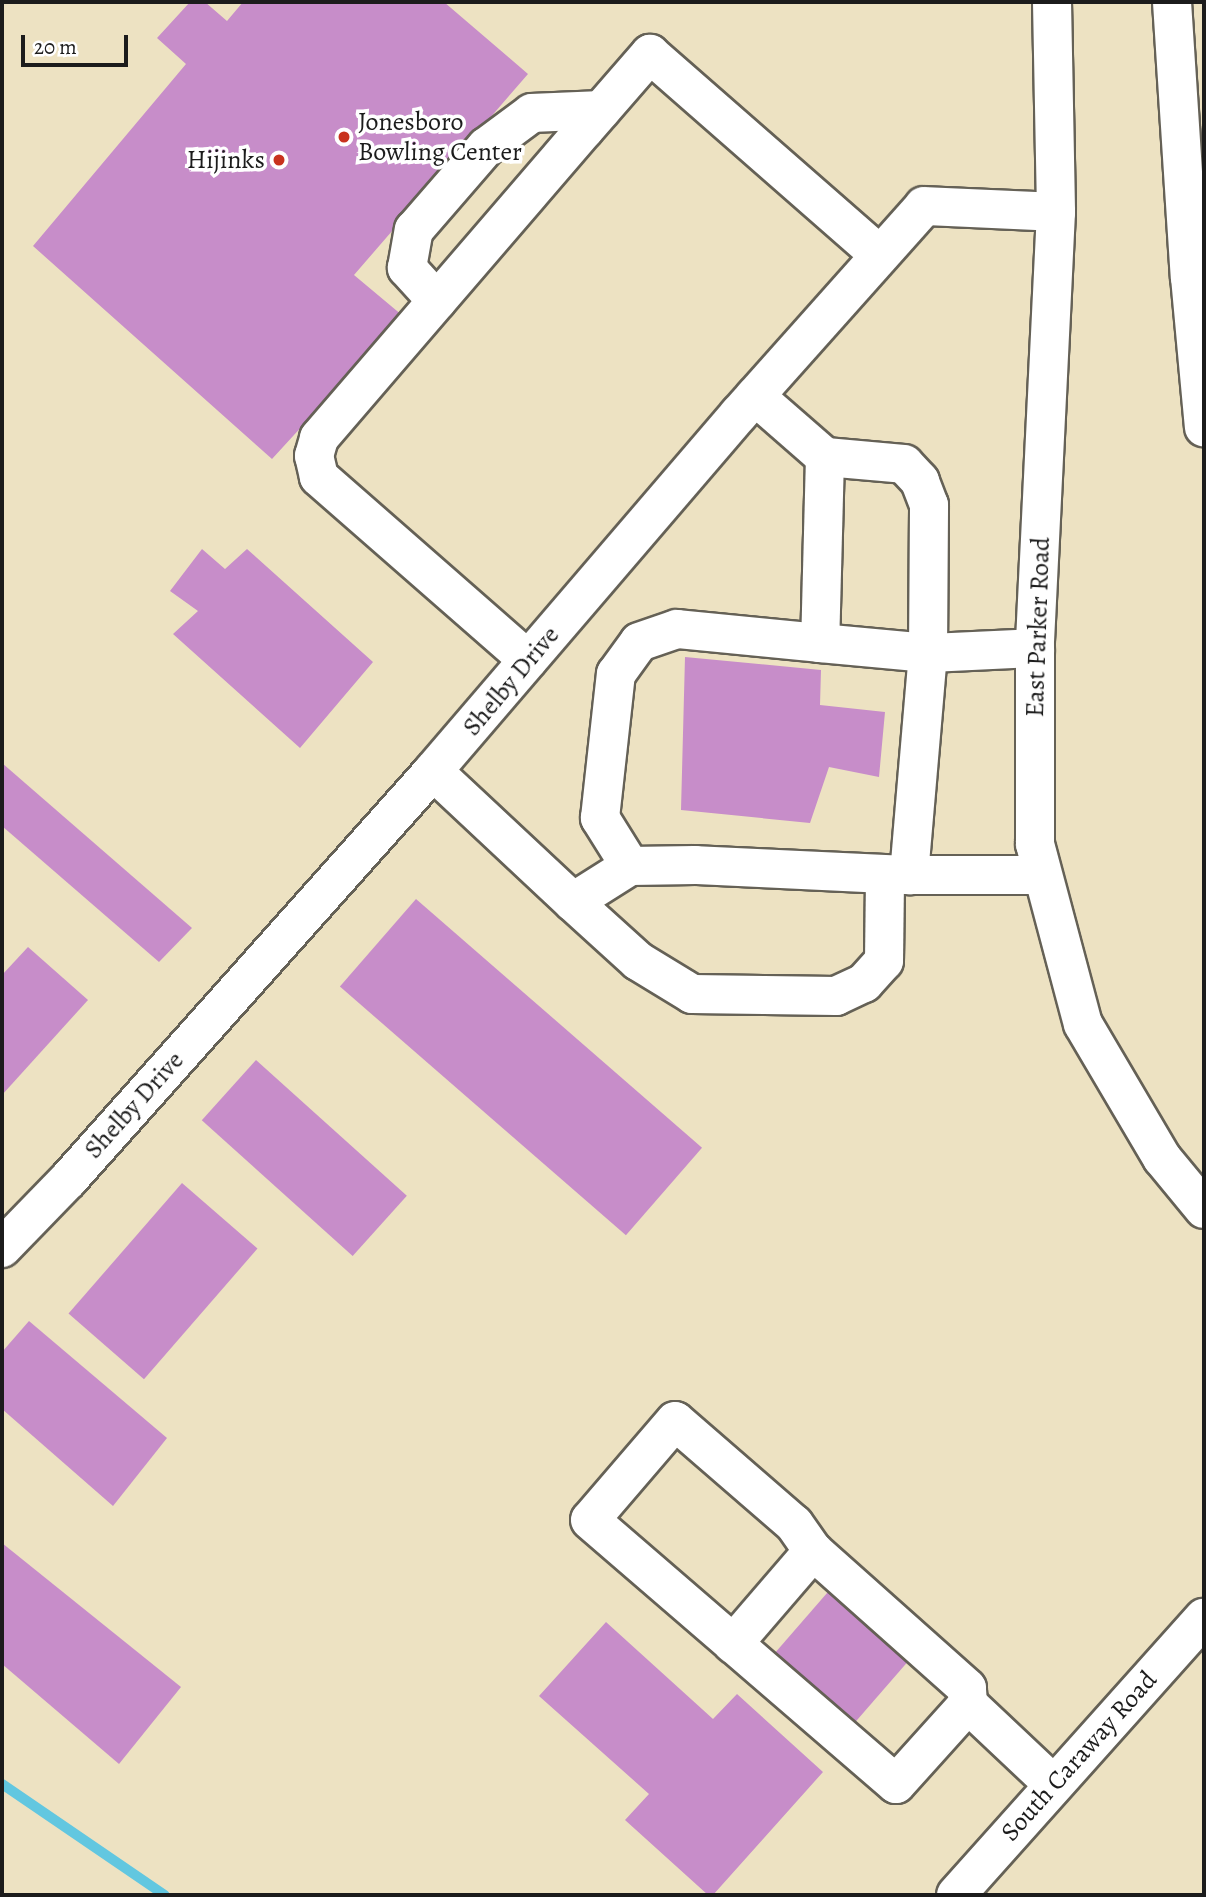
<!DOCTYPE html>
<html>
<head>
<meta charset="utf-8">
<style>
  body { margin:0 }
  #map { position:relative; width:1206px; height:1897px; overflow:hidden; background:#ede2c2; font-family:Alegreya,serif }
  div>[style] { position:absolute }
  .stream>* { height:10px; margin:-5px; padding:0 5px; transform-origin:5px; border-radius:5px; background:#62c7e0 }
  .building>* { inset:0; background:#c78dc9; transform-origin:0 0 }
  .roads { filter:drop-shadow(2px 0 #656156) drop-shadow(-2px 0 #656156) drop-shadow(0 2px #656156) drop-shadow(0 -2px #656156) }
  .minor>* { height:38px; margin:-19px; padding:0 19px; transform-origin:19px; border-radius:19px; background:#fff }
  .highway>* { height:38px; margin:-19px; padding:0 19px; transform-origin:19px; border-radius:19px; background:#fff }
  .dots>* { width:19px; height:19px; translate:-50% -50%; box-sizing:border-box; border:4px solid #fff; border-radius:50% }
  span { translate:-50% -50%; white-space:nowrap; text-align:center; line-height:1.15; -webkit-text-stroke:7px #fff; paint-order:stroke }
  .poi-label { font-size:26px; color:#1c1c1c }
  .left { translate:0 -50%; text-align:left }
  .right { translate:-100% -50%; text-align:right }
  .street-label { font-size:26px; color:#1c1c1c }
  .frame { position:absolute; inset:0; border:4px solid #1c1c1c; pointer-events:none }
  .scale { position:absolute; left:21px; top:35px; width:107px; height:32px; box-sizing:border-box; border:4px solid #1c1c1c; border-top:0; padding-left:9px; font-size:21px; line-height:24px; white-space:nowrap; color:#1c1c1c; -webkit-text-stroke:5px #fff; paint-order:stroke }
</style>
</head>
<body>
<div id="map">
  <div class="stream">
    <div style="left:2px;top:1784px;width:197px;rotate:34.3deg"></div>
  </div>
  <div class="building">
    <div style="clip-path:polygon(190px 2px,205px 2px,227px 21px,243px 2px,444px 2px,528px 74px,354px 275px,403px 316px,272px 459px,33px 246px,186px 64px,157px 38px)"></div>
    <div style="clip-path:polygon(202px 549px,225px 569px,247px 549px,373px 662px,300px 748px,173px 634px,198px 611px,170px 591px)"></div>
    <div style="clip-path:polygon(685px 657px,821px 670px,820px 705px,885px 712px,879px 777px,829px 767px,810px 823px,681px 810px)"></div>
    <div style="clip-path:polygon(2px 763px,192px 928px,159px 962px,2px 826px)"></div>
    <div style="left:416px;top:899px;width:379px;height:116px;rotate:41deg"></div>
    <div style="clip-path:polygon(28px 947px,88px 1000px,2px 1095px,2px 975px)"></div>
    <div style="left:256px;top:1060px;width:203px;height:81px;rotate:42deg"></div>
    <div style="left:182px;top:1183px;width:100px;height:173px;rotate:41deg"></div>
    <div style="clip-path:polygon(29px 1321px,167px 1438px,113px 1506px,2px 1409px,2px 1352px)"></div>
    <div style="clip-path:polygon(2px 1543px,181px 1687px,119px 1764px,2px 1664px)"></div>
    <div style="left:834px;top:1585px;width:106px;height:99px;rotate:41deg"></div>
    <div style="clip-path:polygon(606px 1622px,713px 1719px,737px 1694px,823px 1772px,713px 1895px,708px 1895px,625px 1820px,649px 1794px,539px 1696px)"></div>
  </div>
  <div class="roads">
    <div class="minor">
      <div style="left:1052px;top:2px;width:210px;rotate:88.9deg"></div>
      <div style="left:1056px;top:212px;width:437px;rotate:92.8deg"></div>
      <div style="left:1035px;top:648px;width:196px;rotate:90deg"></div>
      <div style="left:1035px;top:844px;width:186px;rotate:75.1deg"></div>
      <div style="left:1083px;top:1024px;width:156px;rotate:59.5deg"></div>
      <div style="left:1162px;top:1158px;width:66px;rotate:50.5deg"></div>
      <div style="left:437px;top:301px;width:45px;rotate:-132.3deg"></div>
      <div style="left:407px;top:268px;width:39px;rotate:-80deg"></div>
      <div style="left:414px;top:230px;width:110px;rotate:-49.1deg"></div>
      <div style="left:486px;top:147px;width:57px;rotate:-36.5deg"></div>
      <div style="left:532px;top:113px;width:69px;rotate:-2.5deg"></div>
      <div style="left:755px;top:396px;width:93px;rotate:41.1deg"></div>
      <div style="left:825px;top:457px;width:186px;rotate:91.5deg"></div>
      <div style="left:820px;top:643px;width:108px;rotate:5.3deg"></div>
      <div style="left:928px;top:653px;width:148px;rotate:-89.6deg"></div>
      <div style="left:929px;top:505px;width:26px;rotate:-111deg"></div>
      <div style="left:920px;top:481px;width:23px;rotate:-133deg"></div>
      <div style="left:904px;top:464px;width:79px;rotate:-174.9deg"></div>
      <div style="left:1035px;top:648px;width:107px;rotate:177.3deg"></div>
      <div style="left:928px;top:653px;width:223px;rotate:94.9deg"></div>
      <div style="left:909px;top:875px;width:132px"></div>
      <div style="left:528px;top:660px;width:278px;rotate:-138.8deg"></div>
      <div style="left:319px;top:477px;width:22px;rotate:-103deg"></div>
      <div style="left:314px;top:456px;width:19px;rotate:-74deg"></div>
      <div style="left:319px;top:438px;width:406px;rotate:-49.3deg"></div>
      <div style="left:584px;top:130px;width:101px;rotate:-49deg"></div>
      <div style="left:650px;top:54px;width:305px;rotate:41.2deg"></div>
      <div style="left:433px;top:771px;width:192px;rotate:43.1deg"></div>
      <div style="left:573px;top:902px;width:67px;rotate:-32.3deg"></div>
      <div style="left:630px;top:866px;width:65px;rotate:-0.9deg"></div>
      <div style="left:695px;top:865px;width:214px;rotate:2.7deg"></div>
      <div style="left:630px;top:866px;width:57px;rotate:-122deg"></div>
      <div style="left:600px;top:818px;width:145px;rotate:-83.7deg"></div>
      <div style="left:616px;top:674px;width:39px;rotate:-54deg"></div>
      <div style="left:639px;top:642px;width:40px;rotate:-18.9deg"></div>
      <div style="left:677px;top:629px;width:144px;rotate:5.6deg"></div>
      <div style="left:573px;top:902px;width:88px;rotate:42.2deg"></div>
      <div style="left:638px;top:961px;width:63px;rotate:31.4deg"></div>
      <div style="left:692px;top:994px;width:144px;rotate:0.8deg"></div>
      <div style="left:836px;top:996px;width:31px;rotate:-25deg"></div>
      <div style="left:864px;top:983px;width:30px;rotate:-48deg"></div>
      <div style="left:884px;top:961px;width:86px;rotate:-89.3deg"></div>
      <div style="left:2px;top:1248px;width:95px;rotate:-45.9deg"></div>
      <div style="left:68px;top:1180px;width:548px;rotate:-48.25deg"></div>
      <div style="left:433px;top:771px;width:470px;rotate:-49.4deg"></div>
      <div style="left:739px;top:414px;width:278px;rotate:-48.3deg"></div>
      <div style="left:924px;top:206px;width:132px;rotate:2.6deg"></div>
      <div style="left:733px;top:1644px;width:123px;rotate:-49.3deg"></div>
      <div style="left:968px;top:1704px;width:16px;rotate:-94deg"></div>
      <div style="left:967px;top:1688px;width:206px;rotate:-138.3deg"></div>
      <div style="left:813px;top:1551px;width:33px;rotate:-125deg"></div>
      <div style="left:794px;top:1524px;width:157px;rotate:-139.1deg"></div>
      <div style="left:675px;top:1421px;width:130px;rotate:130.6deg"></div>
      <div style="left:590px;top:1520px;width:404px;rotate:40.8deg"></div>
      <div style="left:896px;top:1784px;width:108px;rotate:-48deg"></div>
      <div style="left:968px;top:1704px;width:117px;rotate:43.3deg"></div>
      <div style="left:956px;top:1895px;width:372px;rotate:-48.2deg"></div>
    </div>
    <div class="highway">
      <div style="left:1172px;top:2px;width:276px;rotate:86.3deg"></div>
      <div style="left:1190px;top:277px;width:151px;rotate:84.7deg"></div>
    </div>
  </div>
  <div class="dots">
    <div style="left:344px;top:137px;background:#c8321e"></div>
    <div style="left:279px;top:160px;background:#c8321e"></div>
  </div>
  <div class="poi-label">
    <span class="left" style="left:358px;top:137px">Jonesboro<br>Bowling Center</span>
    <span class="right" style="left:265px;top:160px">Hijinks</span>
  </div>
  <div class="street-label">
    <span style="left:1038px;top:627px;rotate:-88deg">East Parker Road</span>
    <span style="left:511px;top:681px;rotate:-50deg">Shelby Drive</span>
    <span style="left:134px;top:1105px;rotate:-48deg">Shelby Drive</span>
    <span style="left:1079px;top:1756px;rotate:-48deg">South Caraway Road</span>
  </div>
  <div class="frame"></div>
  <div class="scale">20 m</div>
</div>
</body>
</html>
